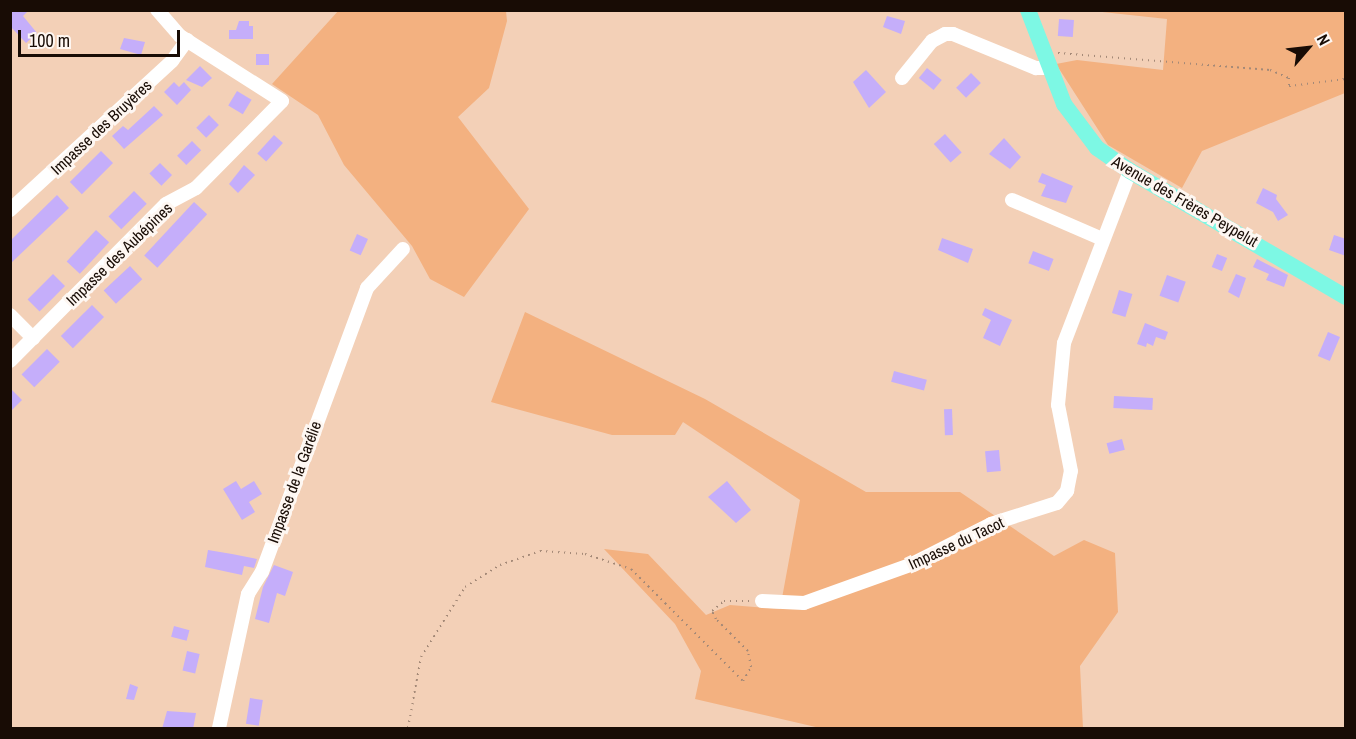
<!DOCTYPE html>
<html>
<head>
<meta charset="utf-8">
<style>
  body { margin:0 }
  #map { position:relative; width:1356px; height:739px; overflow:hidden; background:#f3d0b7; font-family:"Archivo Narrow",sans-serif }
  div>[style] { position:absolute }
  .green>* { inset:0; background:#f3b180 }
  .building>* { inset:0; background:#c5aefa; transform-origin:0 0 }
  .path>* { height:2px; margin-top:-1px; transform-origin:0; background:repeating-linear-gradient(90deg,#a48977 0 1.5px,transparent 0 6px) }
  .minor>* { height:14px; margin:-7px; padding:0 7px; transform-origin:7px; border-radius:7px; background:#fff }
  .major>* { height:16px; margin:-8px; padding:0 8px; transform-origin:8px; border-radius:8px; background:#7df8e4 }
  span { translate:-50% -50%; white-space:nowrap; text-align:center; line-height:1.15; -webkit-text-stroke:6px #fef7f2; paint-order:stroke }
  .street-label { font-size:16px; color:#180c05 }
  .frame { position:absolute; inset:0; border:12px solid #180c05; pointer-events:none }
  .north { position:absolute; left:1278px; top:18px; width:60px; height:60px; -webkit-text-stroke:4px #fef7f2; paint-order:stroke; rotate:62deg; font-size:16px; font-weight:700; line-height:24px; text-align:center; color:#180c05 }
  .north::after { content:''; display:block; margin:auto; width:21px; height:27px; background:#180c05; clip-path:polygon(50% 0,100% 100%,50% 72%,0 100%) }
  .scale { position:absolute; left:18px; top:30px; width:162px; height:27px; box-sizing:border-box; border:3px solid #180c05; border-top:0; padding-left:8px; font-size:18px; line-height:21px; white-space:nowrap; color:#180c05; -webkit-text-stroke:4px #fef7f2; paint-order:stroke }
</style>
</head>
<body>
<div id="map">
  <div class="green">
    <div style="clip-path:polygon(339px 10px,506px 11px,507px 21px,489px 88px,458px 117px,529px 209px,464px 297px,430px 279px,412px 246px,344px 165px,318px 115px,272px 84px)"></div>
    <div style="clip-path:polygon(1093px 11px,1345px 11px,1345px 93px,1202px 151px,1182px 188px,1108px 145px,1056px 64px,1077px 60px,1163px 70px,1167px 19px)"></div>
    <div style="clip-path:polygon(525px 312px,705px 399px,866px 492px,960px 492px,1054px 556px,1084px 540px,1115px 553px,1118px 612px,1080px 666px,1083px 728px,820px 728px,695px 699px,701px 671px,675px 624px,604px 549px,648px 554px,706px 615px,730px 605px,780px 609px,800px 500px,683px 422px,675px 435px,612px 435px,491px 402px)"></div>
  </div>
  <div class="building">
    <div style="clip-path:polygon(10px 10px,29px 10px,23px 16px,37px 33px,26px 43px,10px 26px)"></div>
    <div style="clip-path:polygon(887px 16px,905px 21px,901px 34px,883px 27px)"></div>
    <div style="left:1059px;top:19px;width:15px;height:17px;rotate:4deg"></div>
    <div style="clip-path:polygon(239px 21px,249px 21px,249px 26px,253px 26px,253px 39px,229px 39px,229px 30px,236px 30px)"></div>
    <div style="clip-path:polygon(124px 38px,145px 42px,141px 55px,120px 49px)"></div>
    <div style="left:256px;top:54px;width:13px;height:11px"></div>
    <div style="clip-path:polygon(200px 66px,212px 78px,202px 87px,186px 80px)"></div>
    <div style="left:927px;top:68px;width:19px;height:13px;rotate:39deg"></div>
    <div style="clip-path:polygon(866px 70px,886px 92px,869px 108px,853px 82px)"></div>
    <div style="left:971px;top:73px;width:14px;height:21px;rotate:45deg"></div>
    <div style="clip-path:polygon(174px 82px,179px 87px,184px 82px,191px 90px,177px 105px,164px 92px)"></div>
    <div style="left:237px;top:91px;width:17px;height:17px;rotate:31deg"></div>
    <div style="clip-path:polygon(154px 106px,163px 115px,124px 149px,112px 136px,123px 126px,128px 130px)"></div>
    <div style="left:209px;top:115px;width:14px;height:18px;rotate:45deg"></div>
    <div style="left:945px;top:134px;width:25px;height:15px;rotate:48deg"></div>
    <div style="left:274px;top:135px;width:12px;height:25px;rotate:42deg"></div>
    <div style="clip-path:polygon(1004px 138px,1021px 157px,1010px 169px,989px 154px)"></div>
    <div style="left:192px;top:141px;width:13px;height:21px;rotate:45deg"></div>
    <div style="left:101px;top:151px;width:17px;height:44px;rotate:45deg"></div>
    <div style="left:160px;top:163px;width:17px;height:15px;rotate:45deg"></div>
    <div style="clip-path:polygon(244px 165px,255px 175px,238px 193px,229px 184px)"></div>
    <div style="clip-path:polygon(1042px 173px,1073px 186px,1066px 203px,1041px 196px,1046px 185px,1038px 182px)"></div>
    <div style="clip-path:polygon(1263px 188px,1277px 195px,1276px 199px,1288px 215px,1278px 221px,1273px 212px,1256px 203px)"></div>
    <div style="left:134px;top:191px;width:18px;height:36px;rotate:45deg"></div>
    <div style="clip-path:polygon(57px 195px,69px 208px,10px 264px,10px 241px)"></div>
    <div style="left:194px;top:202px;width:18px;height:73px;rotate:43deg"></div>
    <div style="left:96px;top:230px;width:18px;height:43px;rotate:43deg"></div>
    <div style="left:357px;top:234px;width:12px;height:18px;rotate:24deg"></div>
    <div style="clip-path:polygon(1334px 235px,1346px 239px,1346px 256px,1329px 250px)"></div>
    <div style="clip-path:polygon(942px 238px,973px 249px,968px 263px,938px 250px)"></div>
    <div style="left:1033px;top:251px;width:22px;height:13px;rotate:21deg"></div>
    <div style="left:1217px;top:254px;width:11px;height:14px;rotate:22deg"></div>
    <div style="clip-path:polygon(1257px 259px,1288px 275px,1284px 287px,1266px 280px,1269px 274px,1253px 267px)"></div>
    <div style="left:130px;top:266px;width:18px;height:36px;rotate:47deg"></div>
    <div style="left:53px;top:274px;width:17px;height:36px;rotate:45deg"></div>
    <div style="clip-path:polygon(1236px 274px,1246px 278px,1239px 298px,1228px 292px)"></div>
    <div style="left:1167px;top:275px;width:20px;height:22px;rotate:20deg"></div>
    <div style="left:1119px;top:290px;width:14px;height:24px;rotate:17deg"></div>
    <div style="left:92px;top:305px;width:17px;height:44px;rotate:45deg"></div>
    <div style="clip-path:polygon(985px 308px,1012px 320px,1000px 346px,983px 338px,991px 320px,982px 315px)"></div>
    <div style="clip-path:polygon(1145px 323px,1168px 332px,1165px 340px,1156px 337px,1153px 346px,1147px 343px,1146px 347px,1137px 344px)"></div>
    <div style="left:1328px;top:332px;width:13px;height:26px;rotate:23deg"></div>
    <div style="left:47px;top:349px;width:18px;height:36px;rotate:45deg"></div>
    <div style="left:894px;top:371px;width:34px;height:11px;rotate:15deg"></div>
    <div style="clip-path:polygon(10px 388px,22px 400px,10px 412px)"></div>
    <div style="left:1114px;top:396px;width:39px;height:12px;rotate:3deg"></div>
    <div style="left:952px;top:409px;width:26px;height:8px;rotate:88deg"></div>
    <div style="left:1122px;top:439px;width:11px;height:16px;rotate:75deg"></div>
    <div style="left:999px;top:450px;width:21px;height:14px;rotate:85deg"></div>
    <div style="clip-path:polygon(236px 481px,241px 489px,254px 481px,262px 494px,249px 502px,255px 512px,242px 520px,223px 489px)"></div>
    <div style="clip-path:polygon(727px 481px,751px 510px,736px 523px,708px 497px)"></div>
    <div style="clip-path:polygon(208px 550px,232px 554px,257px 559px,254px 568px,244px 566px,242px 575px,228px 572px,205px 567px)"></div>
    <div style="clip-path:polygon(274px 565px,293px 572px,285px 596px,277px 593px,269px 623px,255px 619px,263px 587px)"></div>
    <div style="left:174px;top:626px;width:16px;height:11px;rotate:15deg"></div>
    <div style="left:187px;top:651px;width:13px;height:20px;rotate:13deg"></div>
    <div style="clip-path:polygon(130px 684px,138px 687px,134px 700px,126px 699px)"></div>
    <div style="left:250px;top:698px;width:13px;height:26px;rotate:9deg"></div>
    <div style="clip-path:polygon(167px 711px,196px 713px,193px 729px,162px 729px)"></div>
  </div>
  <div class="path">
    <div style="left:1058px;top:53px;width:213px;rotate:4.6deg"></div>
    <div style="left:1270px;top:70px;width:21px;rotate:23deg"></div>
    <div style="left:1289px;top:78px;width:8px;rotate:90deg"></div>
    <div style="left:1289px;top:86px;width:57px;rotate:-7deg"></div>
    <div style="left:408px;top:728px;width:72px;rotate:-79.6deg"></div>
    <div style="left:421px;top:657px;width:83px;rotate:-57.8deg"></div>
    <div style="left:465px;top:587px;width:41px;rotate:-32.2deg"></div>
    <div style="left:500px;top:565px;width:42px;rotate:-19.3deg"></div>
    <div style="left:540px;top:551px;width:45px;rotate:3.8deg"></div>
    <div style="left:585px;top:554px;width:48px;rotate:18.1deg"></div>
    <div style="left:631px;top:569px;width:158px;rotate:45deg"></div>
    <div style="left:743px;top:681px;width:16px;rotate:-60deg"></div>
    <div style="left:751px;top:667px;width:16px;rotate:-101deg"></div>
    <div style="left:748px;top:651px;width:45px;rotate:-135deg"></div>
    <div style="left:716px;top:619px;width:9px;rotate:-117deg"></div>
    <div style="left:712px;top:611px;width:16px;rotate:-40deg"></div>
    <div style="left:724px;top:601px;width:27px"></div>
  </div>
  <div class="minor">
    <div style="left:902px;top:78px;width:48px;rotate:-51deg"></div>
    <div style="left:932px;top:41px;width:15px;rotate:-28deg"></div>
    <div style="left:945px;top:34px;width:8px"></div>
    <div style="left:953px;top:34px;width:90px;rotate:22.3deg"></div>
    <div style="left:1036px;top:68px;width:12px"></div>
    <div style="left:1012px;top:200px;width:98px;rotate:23.4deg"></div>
    <div style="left:10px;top:210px;width:220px;rotate:-42.6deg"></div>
    <div style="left:172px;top:61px;width:26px;rotate:-54deg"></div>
    <div style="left:10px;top:315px;width:33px;rotate:45deg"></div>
    <div style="left:10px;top:361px;width:221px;rotate:-45.2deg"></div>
    <div style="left:166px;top:204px;width:34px;rotate:-28deg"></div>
    <div style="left:196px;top:188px;width:122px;rotate:-45.3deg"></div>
    <div style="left:282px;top:101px;width:121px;rotate:-147.5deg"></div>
    <div style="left:180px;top:36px;width:35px;rotate:-131deg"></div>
    <div style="left:762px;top:601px;width:42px;rotate:2.7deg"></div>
    <div style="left:804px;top:603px;width:113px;rotate:-19.7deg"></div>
    <div style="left:910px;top:565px;width:91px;rotate:-26.8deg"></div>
    <div style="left:991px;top:524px;width:69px;rotate:-17.7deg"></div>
    <div style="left:1057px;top:503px;width:16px;rotate:-50deg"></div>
    <div style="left:1067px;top:491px;width:20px;rotate:-79deg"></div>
    <div style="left:1071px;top:471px;width:67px;rotate:-101.1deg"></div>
    <div style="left:1058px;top:405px;width:62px;rotate:-84.5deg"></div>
    <div style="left:1064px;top:343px;width:184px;rotate:-69deg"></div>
    <div style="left:219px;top:728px;width:137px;rotate:-77.8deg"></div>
    <div style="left:248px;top:594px;width:26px;rotate:-58deg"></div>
    <div style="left:262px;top:572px;width:303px;rotate:-69.7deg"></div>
    <div style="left:367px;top:288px;width:53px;rotate:-47.3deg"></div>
  </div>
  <div class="major">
    <div style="left:1028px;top:10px;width:101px;rotate:69deg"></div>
    <div style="left:1064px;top:104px;width:55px;rotate:53.1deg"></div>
    <div style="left:1097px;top:148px;width:40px;rotate:34.9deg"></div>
    <div style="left:1130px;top:171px;width:250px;rotate:30.3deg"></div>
  </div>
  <div class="street-label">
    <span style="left:101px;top:127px;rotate:-43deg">Impasse des Bruyères</span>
    <span style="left:1185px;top:201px;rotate:30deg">Avenue des Frères Peypelut</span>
    <span style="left:119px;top:254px;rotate:-44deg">Impasse des Aubépines</span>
    <span style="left:294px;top:482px;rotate:-70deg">Impasse de la Garélie</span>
    <span style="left:956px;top:543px;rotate:-25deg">Impasse du Tacot</span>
  </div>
  <div class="frame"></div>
  <div class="north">N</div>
  <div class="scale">100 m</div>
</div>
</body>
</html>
